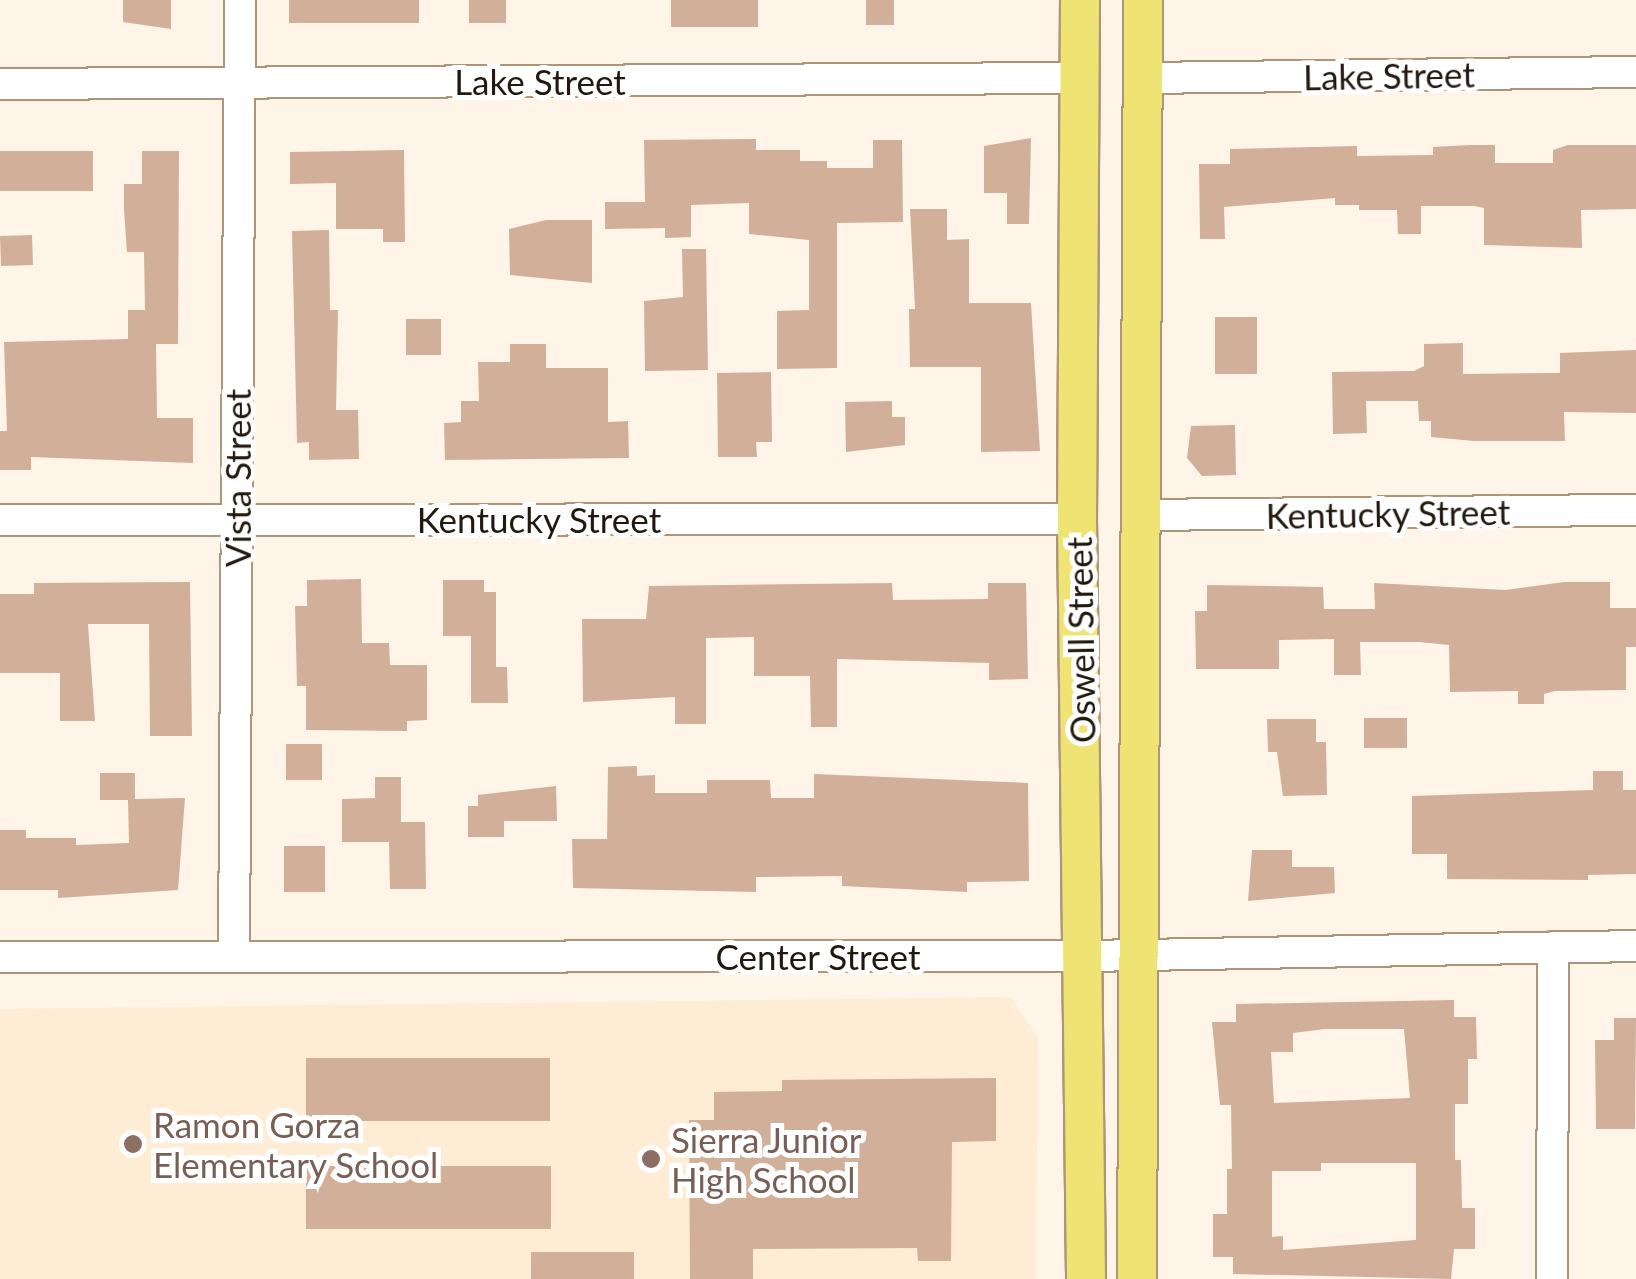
<!DOCTYPE html>
<html>
<head>
<meta charset="utf-8">
<style>
  body { margin:0 }
  #map { position:relative; width:1636px; height:1279px; overflow:hidden; background:#fef4e8; font-family:Lato,sans-serif }
  div>[style] { position:absolute }
  .built>* { inset:0; background:#feecd5 }
  .building>* { inset:0; background:#d1af99; transform-origin:0 0 }
  .roads { filter:drop-shadow(2px 0 #ad9678) drop-shadow(-2px 0 #ad9678) drop-shadow(0 2px #ad9678) drop-shadow(0 -2px #ad9678) }
  .minor>* { height:30px; margin:-15px; padding:0 15px; transform-origin:15px; border-radius:15px; background:#fff }
  .major>* { height:38px; margin:-19px; padding:0 19px; transform-origin:19px; border-radius:19px; background:#eee373 }
  .dots>* { width:28px; height:28px; translate:-50% -50%; box-sizing:border-box; border:5px solid #fff; border-radius:50% }
  span { translate:-50% -50%; white-space:nowrap; text-align:center; line-height:1.15; -webkit-text-stroke:10px #fff; paint-order:stroke }
  .street-label { font-size:35px; color:#22190e }
  .education-label { font-size:35px; color:#785e54 }
  .left { translate:0 -50%; text-align:left }
</style>
</head>
<body>
<div id="map">
  <div class="built">
    <div style="clip-path:polygon(1011px 997px,1038px 1038px,1036px 1279px,0 1279px,0 1009px)"></div>
  </div>
  <div class="building">
    <div style="clip-path:polygon(123px 0,171px 0,171px 29px,123px 22px)"></div>
    <div style="left:289px;top:0;width:130px;height:23px"></div>
    <div style="left:469px;top:0;width:37px;height:23px"></div>
    <div style="left:671px;top:0;width:87px;height:27px"></div>
    <div style="left:866px;top:0;width:28px;height:25px"></div>
    <div style="clip-path:polygon(1031px 138px,1029px 224px,1007px 224px,1007px 193px,984px 193px,984px 146px)"></div>
    <div style="clip-path:polygon(756px 139px,756px 150px,800px 150px,800px 161px,827px 161px,827px 168px,873px 168px,873px 140px,902px 140px,903px 222px,837px 223px,837px 368px,777px 369px,777px 311px,809px 310px,809px 240px,749px 234px,749px 203px,691px 205px,691px 237px,665px 238px,665px 228px,605px 229px,605px 202px,645px 202px,644px 140px)"></div>
    <div style="clip-path:polygon(1470px 145px,1495px 145px,1495px 163px,1553px 163px,1553px 150px,1568px 145px,1636px 145px,1636px 209px,1581px 210px,1582px 248px,1484px 245px,1484px 208px,1474px 206px,1421px 206px,1421px 234px,1398px 234px,1397px 210px,1359px 210px,1359px 205px,1335px 205px,1335px 198px,1224px 207px,1225px 239px,1200px 239px,1199px 164px,1230px 164px,1230px 149px,1357px 146px,1357px 156px,1433px 155px,1433px 147px)"></div>
    <div style="clip-path:polygon(404px 150px,405px 242px,383px 242px,383px 229px,336px 229px,336px 183px,290px 184px,290px 152px)"></div>
    <div style="left:93px;top:151px;width:40px;height:93px;rotate:90deg"></div>
    <div style="clip-path:polygon(142px 151px,179px 151px,178px 344px,156px 344px,157px 418px,193px 418px,193px 463px,31px 457px,31px 470px,0 470px,0 431px,7px 431px,4px 342px,128px 339px,128px 310px,145px 310px,144px 252px,127px 252px,124px 210px,124px 184px,142px 184px)"></div>
    <div style="clip-path:polygon(910px 209px,947px 209px,947px 240px,969px 239px,969px 303px,1031px 303px,1040px 451px,981px 452px,981px 367px,910px 367px,909px 309px,915px 309px)"></div>
    <div style="clip-path:polygon(546px 220px,592px 220px,592px 283px,510px 275px,509px 229px)"></div>
    <div style="clip-path:polygon(329px 230px,330px 310px,338px 310px,336px 410px,358px 410px,359px 459px,309px 460px,309px 442px,297px 443px,292px 231px)"></div>
    <div style="left:32px;top:235px;width:30px;height:32px;rotate:88deg"></div>
    <div style="clip-path:polygon(682px 249px,706px 249px,708px 370px,645px 371px,644px 301px,683px 297px)"></div>
    <div style="left:1257px;top:317px;width:57px;height:42px;rotate:90deg"></div>
    <div style="left:406px;top:319px;width:35px;height:36px"></div>
    <div style="clip-path:polygon(1463px 343px,1463px 374px,1560px 373px,1560px 353px,1636px 350px,1636px 413px,1564px 412px,1565px 441px,1474px 441px,1431px 437px,1431px 421px,1419px 421px,1418px 401px,1366px 401px,1367px 433px,1333px 434px,1332px 372px,1414px 371px,1424px 366px,1424px 344px)"></div>
    <div style="clip-path:polygon(510px 344px,546px 344px,546px 368px,608px 368px,608px 422px,628px 421px,629px 458px,445px 460px,444px 423px,461px 422px,461px 401px,479px 401px,478px 362px,510px 362px)"></div>
    <div style="clip-path:polygon(771px 372px,772px 442px,756px 442px,757px 457px,718px 457px,717px 373px)"></div>
    <div style="clip-path:polygon(892px 401px,892px 417px,905px 417px,905px 445px,846px 452px,845px 402px)"></div>
    <div style="clip-path:polygon(1235px 425px,1236px 475px,1202px 476px,1187px 458px,1191px 426px)"></div>
    <div style="clip-path:polygon(361px 579px,362px 643px,389px 643px,390px 665px,427px 665px,427px 720px,407px 721px,407px 731px,306px 730px,306px 686px,297px 686px,295px 606px,307px 606px,307px 580px)"></div>
    <div style="clip-path:polygon(443px 580px,484px 580px,484px 592px,496px 592px,496px 667px,507px 667px,508px 703px,471px 703px,471px 636px,443px 636px)"></div>
    <div style="clip-path:polygon(190px 582px,192px 736px,150px 736px,149px 624px,88px 624px,95px 721px,60px 721px,60px 673px,0 673px,0 594px,34px 594px,34px 583px)"></div>
    <div style="clip-path:polygon(1564px 582px,1610px 582px,1610px 608px,1636px 608px,1636px 647px,1626px 647px,1626px 690px,1555px 691px,1544px 694px,1544px 704px,1518px 704px,1518px 691px,1450px 692px,1449px 645px,1419px 642px,1360px 642px,1361px 675px,1334px 675px,1334px 639px,1279px 640px,1279px 669px,1196px 669px,1195px 611px,1207px 611px,1207px 585px,1323px 587px,1324px 609px,1375px 609px,1374px 583px,1505px 590px)"></div>
    <div style="clip-path:polygon(892px 583px,893px 600px,988px 599px,988px 583px,1026px 583px,1028px 679px,989px 680px,989px 663px,837px 659px,837px 727px,811px 727px,810px 676px,754px 676px,754px 637px,706px 638px,706px 724px,675px 724px,675px 697px,583px 702px,582px 619px,646px 619px,649px 586px)"></div>
    <div style="left:1364px;top:718px;width:43px;height:30px"></div>
    <div style="clip-path:polygon(1267px 719px,1316px 719px,1316px 742px,1326px 742px,1327px 795px,1283px 796px,1277px 752px,1268px 752px)"></div>
    <div style="left:286px;top:744px;width:36px;height:36px"></div>
    <div style="clip-path:polygon(637px 766px,637px 776px,655px 775px,655px 793px,707px 793px,707px 780px,770px 780px,771px 798px,814px 798px,814px 774px,1028px 783px,1029px 881px,967px 882px,967px 892px,842px 886px,842px 876px,756px 877px,756px 892px,573px 888px,572px 839px,607px 839px,608px 767px)"></div>
    <div style="clip-path:polygon(1593px 771px,1623px 771px,1623px 790px,1636px 790px,1636px 874px,1588px 875px,1588px 880px,1447px 879px,1447px 854px,1412px 854px,1412px 796px,1593px 790px)"></div>
    <div style="clip-path:polygon(100px 773px,135px 773px,135px 799px,185px 798px,178px 890px,58px 898px,58px 890px,0 890px,0 830px,26px 830px,26px 838px,76px 838px,76px 845px,129px 843px,128px 800px,100px 800px)"></div>
    <div style="clip-path:polygon(375px 777px,401px 777px,401px 822px,425px 822px,426px 889px,390px 889px,389px 842px,342px 842px,342px 799px,375px 798px)"></div>
    <div style="clip-path:polygon(556px 786px,557px 821px,504px 821px,504px 837px,468px 837px,468px 806px,478px 806px,478px 795px)"></div>
    <div style="left:284px;top:846px;width:41px;height:46px"></div>
    <div style="clip-path:polygon(1252px 850px,1292px 850px,1292px 867px,1334px 867px,1335px 893px,1248px 901px)"></div>
    <div style="clip-path:polygon(evenodd,1454px 1000px,1454px 1017px,1476px 1017px,1477px 1059px,1468px 1059px,1468px 1104px,1455px 1104px,1455px 1160px,1461px 1160px,1462px 1208px,1475px 1208px,1475px 1249px,1454px 1249px,1451px 1279px,1233px 1274px,1233px 1257px,1213px 1257px,1213px 1214px,1227px 1214px,1227px 1169px,1232px 1169px,1231px 1105px,1220px 1105px,1212px 1022px,1236px 1022px,1236px 1004px,1454px 1000px,1325px 1029px,1404px 1029px,1410px 1098px,1274px 1103px,1271px 1052px,1293px 1052px,1293px 1033px,1325px 1029px,1454px 1000px,1321px 1163px,1416px 1163px,1416px 1240px,1283px 1250px,1283px 1236px,1272px 1237px,1272px 1171px,1321px 1171px,1321px 1163px)"></div>
    <div style="clip-path:polygon(1614px 1018px,1636px 1018px,1635px 1129px,1596px 1129px,1595px 1040px,1614px 1040px)"></div>
    <div style="left:550px;top:1058px;width:63px;height:244px;rotate:90deg"></div>
    <div style="clip-path:polygon(996px 1078px,996px 1141px,952px 1142px,951px 1261px,918px 1261px,917px 1248px,753px 1249px,753px 1279px,690px 1279px,689px 1120px,714px 1120px,714px 1092px,782px 1091px,782px 1080px)"></div>
    <div style="left:551px;top:1166px;width:63px;height:245px;rotate:90deg"></div>
    <div style="left:634px;top:1252px;width:27px;height:103px;rotate:90deg"></div>
  </div>
  <div class="roads">
    <div class="minor">
      <div style="left:1142px;top:78px;width:494px;rotate:-0.7deg"></div>
      <div style="left:0;top:84px;width:1080px;rotate:-0.32deg"></div>
      <div style="left:1141px;top:515px;width:495px;rotate:-0.6deg"></div>
      <div style="left:0;top:520px;width:1077px;rotate:-0.05deg"></div>
      <div style="left:234px;top:956px;width:956px;rotate:-89.64deg"></div>
      <div style="left:0;top:957px;width:1087px;rotate:-0.05deg"></div>
      <div style="left:1087px;top:956px;width:549px;rotate:-1.04deg"></div>
      <div style="left:1552px;top:1279px;width:332px;rotate:-89.8deg"></div>
    </div>
    <div class="major">
      <div style="left:1080px;top:0;width:519px;rotate:90.33deg"></div>
      <div style="left:1077px;top:519px;width:760px;rotate:89.32deg"></div>
      <div style="left:1137px;top:1279px;width:1279px;rotate:-89.73deg"></div>
    </div>
  </div>
  <div class="dots">
    <div style="left:133px;top:1144px;background:#8d6e63"></div>
    <div style="left:651px;top:1159px;background:#8d6e63"></div>
  </div>
  <div class="street-label">
    <span style="left:1389px;top:75px;rotate:-1deg">Lake Street</span>
    <span style="left:540px;top:81px">Lake Street</span>
    <span style="left:237px;top:478px;rotate:-90deg">Vista Street</span>
    <span style="left:1388px;top:513px;rotate:-1deg">Kentucky Street</span>
    <span style="left:539px;top:519px">Kentucky Street</span>
    <span style="left:1080px;top:640px;rotate:-91deg">Oswell Street</span>
    <span style="left:818px;top:956px">Center Street</span>
  </div>
  <div class="education-label">
    <span class="left" style="left:153px;top:1144px">Ramon Gorza<br>Elementary School</span>
    <span class="left" style="left:671px;top:1159px">Sierra Junior<br>High School</span>
  </div>
</div>
</body>
</html>
